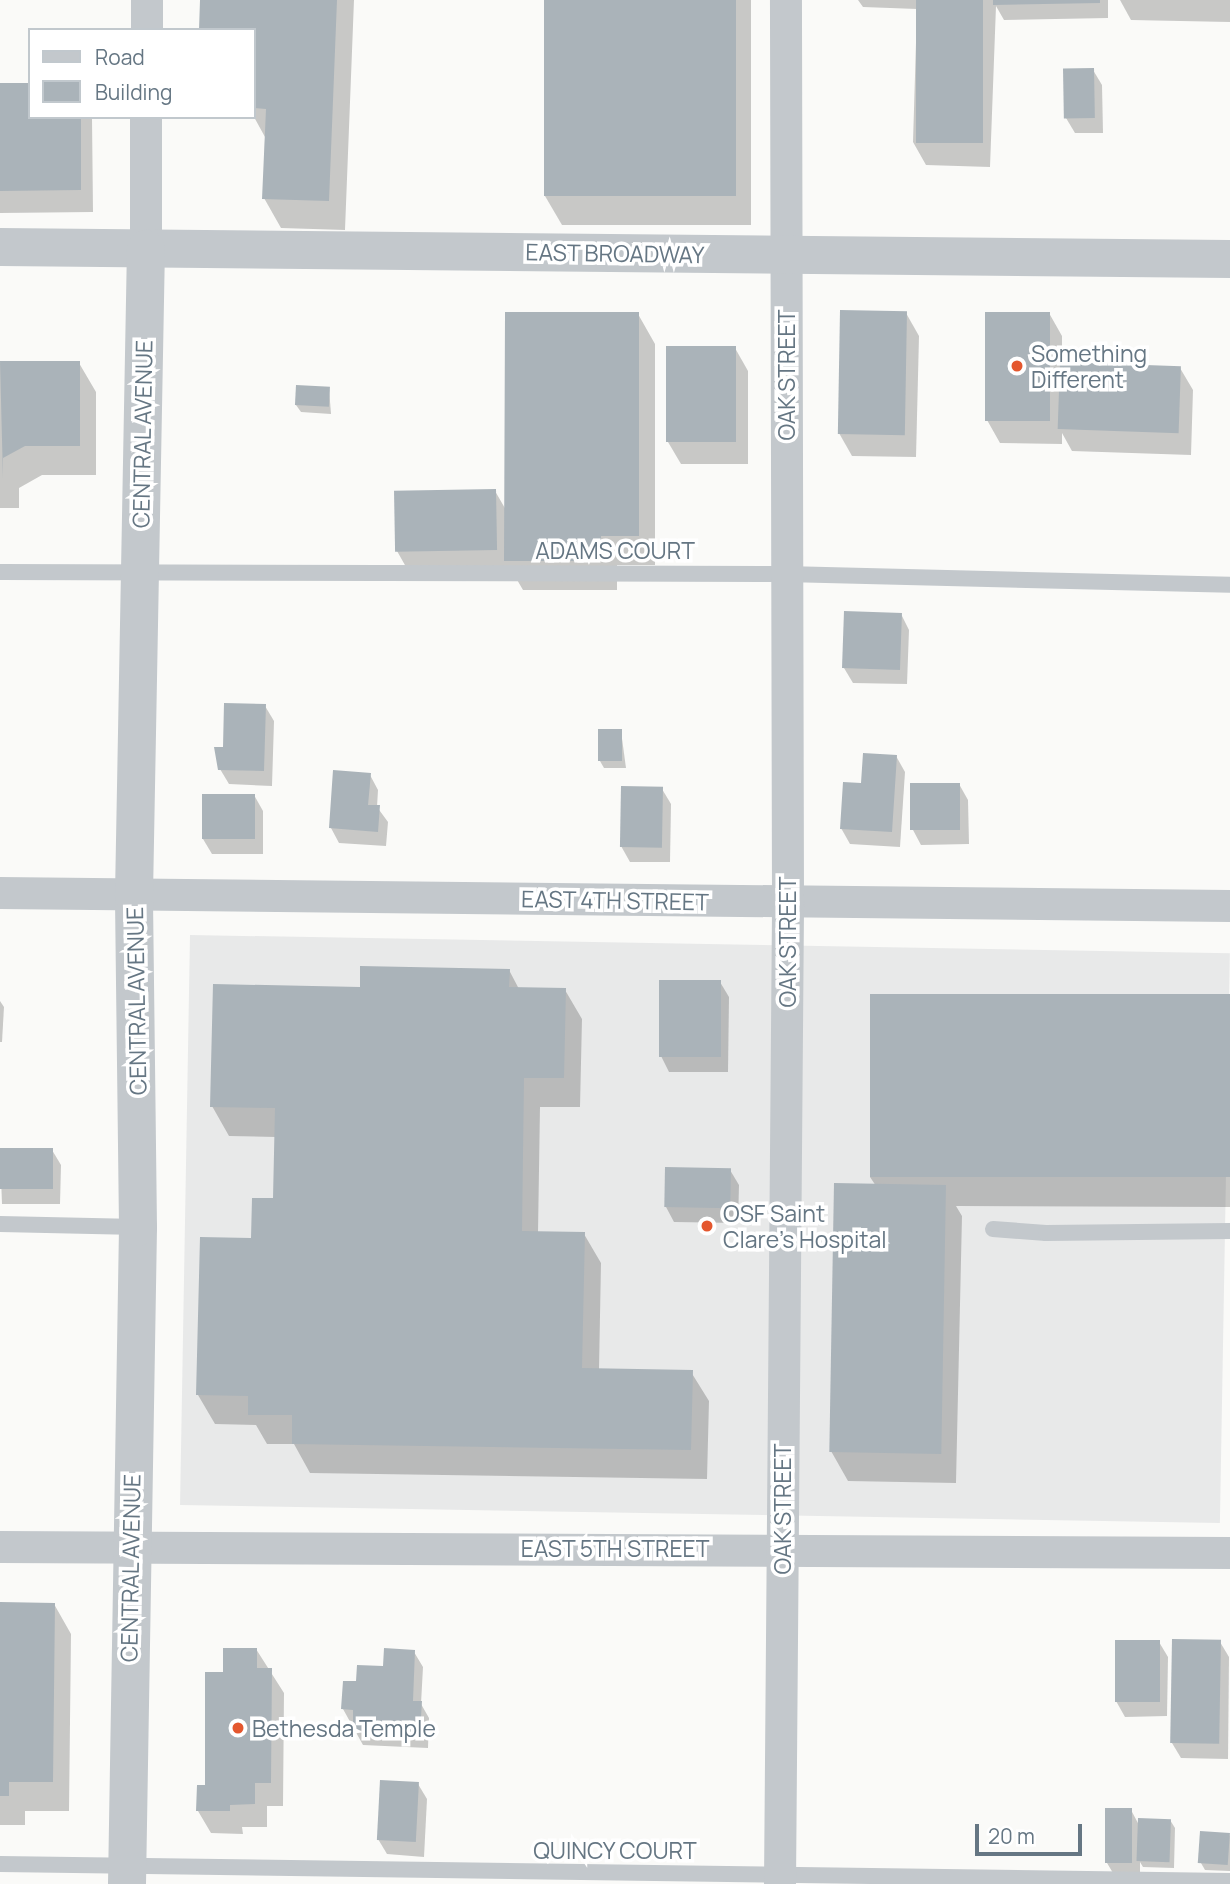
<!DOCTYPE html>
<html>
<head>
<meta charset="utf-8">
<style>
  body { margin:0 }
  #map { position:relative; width:1230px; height:1884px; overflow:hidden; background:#fafaf8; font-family:Manrope,sans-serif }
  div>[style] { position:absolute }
  .built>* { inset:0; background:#e8e9e9; transform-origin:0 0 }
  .shadow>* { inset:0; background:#0003 }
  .building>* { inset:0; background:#aab3b9; transform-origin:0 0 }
  .service>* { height:16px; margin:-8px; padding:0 8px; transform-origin:8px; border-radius:8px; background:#c3c8cc }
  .minor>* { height:32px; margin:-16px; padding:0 16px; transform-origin:16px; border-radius:16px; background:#c3c8cc }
  .tertiary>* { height:38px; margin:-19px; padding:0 19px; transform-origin:19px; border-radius:19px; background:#c3c8cc }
  .dots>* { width:19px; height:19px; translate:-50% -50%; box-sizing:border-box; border:4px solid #fff; border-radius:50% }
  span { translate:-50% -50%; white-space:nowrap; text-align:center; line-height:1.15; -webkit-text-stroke:7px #fff; paint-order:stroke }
  .street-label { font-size:23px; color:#657683 }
  .poi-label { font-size:23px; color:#657683 }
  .left { translate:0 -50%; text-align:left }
  .legend { position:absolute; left:28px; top:28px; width:228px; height:91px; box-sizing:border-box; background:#fff; border:2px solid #c1c8cd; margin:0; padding:9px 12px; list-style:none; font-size:21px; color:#657683 }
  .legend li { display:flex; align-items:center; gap:14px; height:35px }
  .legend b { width:35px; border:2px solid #c1c8cd }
  .scale { position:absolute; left:975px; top:1824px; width:107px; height:32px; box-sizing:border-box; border:4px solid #657683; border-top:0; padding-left:9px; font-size:21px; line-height:24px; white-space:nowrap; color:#657683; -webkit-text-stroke:5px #fff; paint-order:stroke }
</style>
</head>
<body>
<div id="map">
  <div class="built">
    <div style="left:190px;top:935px;width:1040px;height:570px;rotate:1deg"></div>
  </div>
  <div class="shadow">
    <div style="clip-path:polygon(202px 0,354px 0,345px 230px,281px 228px,264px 198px,265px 137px,254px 117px,254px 30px)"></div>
    <div style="clip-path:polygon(545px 0,751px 0,751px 225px,562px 225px,545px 196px)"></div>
    <div style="clip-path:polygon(858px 0,1108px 0,1108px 18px,1004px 20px,996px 6px,990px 167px,926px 165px,913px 142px,917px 9px,863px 7px)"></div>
    <div style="clip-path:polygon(1120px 0,1230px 0,1230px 22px,1131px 20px)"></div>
    <div style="clip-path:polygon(1093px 70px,1102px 85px,1103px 133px,1075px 133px,1066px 118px)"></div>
    <div style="clip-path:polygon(0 85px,30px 117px,92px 117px,93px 212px,0 213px)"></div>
    <div style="clip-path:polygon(906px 313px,919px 336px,916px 457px,852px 456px,839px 433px)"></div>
    <div style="clip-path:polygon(1049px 313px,1062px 336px,1062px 363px,1180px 368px,1193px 390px,1191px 455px,1072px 451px,1062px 433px,1062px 444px,1000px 443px,987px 420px)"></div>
    <div style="clip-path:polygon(638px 314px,655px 344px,655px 565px,617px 565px,617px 590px,523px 590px,509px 566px,410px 574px,397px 551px,495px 491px,506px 510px)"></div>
    <div style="clip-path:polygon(735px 348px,748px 371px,748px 464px,681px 464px,668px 442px)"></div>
    <div style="clip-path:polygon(0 363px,79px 363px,96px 392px,96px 475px,42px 475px,19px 488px,19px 508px,0 508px)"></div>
    <div style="clip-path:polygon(329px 388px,331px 414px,301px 412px,296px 405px)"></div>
    <div style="clip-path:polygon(901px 614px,909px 630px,907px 684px,853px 683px,844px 668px)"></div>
    <div style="clip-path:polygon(265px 706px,274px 721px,272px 786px,229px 784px,220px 769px,224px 749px)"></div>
    <div style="clip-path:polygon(621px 731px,626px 768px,604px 768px,600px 761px)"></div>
    <div style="clip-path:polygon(896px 756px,905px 772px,900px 847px,850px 844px,841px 828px)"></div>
    <div style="clip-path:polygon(370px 775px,378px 790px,377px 807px,388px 822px,386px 846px,339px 843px,331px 828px)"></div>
    <div style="clip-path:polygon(959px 784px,968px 800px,969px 844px,921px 845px,913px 830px)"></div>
    <div style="clip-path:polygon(662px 789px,671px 804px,670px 862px,630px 862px,621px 846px)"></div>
    <div style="clip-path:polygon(254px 795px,263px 811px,263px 854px,212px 854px,203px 839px)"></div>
    <div style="clip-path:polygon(509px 970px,519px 989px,565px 990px,582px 1019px,580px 1107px,540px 1107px,538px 1233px,584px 1234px,601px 1263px,599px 1370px,691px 1372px,709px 1401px,707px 1479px,310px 1473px,294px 1444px,267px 1444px,256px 1425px,215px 1424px,198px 1395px,252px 1240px,275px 1200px,276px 1137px,229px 1136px,212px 1106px,362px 989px)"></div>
    <div style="clip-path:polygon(720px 982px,729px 997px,728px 1072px,669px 1072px,661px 1056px)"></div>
    <div style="clip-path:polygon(1230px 998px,1230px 1207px,956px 1206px,962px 1216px,956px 1483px,848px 1481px,831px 1451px,876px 1186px,870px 1177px)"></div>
    <div style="clip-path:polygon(0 1001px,4px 1007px,2px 1042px,0 1042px)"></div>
    <div style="clip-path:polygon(0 1150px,52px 1150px,61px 1165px,60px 1204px,2px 1204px)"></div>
    <div style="clip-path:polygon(730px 1170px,739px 1185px,738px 1223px,674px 1222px,666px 1207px)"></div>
    <div style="clip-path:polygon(0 1604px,54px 1604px,71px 1634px,69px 1811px,25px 1811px,25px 1825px,0 1825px)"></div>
    <div style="clip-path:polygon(1159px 1642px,1168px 1657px,1167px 1716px,1125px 1717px,1116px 1701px)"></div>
    <div style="clip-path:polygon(1220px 1642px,1229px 1657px,1228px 1759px,1181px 1758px,1172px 1743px)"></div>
    <div style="clip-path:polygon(256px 1649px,284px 1693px,283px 1806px,267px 1806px,267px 1827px,242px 1827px,243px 1834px,211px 1833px,198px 1811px,207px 1787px,225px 1674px)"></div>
    <div style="clip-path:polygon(414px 1652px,423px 1667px,421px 1704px,429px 1718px,428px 1748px,363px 1745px,343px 1709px,358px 1683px)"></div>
    <div style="clip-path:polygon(418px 1784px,427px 1799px,424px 1857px,387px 1854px,378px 1839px)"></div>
    <div style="clip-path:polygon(1131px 1810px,1139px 1825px,1170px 1820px,1175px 1828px,1174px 1868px,1143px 1867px,1140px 1862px,1140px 1878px,1116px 1878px,1107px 1863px)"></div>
    <div style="clip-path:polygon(1230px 1835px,1230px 1871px,1205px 1870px,1201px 1863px)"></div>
  </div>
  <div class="building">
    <div style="clip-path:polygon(200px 0,337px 0,329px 201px,262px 199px,266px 109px,254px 108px,254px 30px,199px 30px)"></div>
    <div style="left:544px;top:0;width:192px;height:196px"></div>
    <div style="left:916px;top:0;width:67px;height:143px"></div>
    <div style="clip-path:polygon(993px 0,1100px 0,1100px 3px,993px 5px)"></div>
    <div style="left:1094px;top:68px;width:50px;height:31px;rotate:89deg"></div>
    <div style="clip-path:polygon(0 83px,30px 83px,30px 117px,81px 117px,81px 190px,0 191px)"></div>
    <div style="left:840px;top:310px;width:67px;height:124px;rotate:1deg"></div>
    <div style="clip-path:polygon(505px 312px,639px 312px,639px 536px,601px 536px,601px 561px,504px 561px)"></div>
    <div style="left:985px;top:312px;width:65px;height:109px"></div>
    <div style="left:736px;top:346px;width:96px;height:70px;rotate:90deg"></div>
    <div style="clip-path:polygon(0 361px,80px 361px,80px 446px,25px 446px,3px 458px,3px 479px)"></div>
    <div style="left:1060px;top:362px;width:121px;height:67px;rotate:2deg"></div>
    <div style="left:296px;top:385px;width:34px;height:20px;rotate:3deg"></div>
    <div style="left:496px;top:489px;width:61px;height:102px;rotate:89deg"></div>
    <div style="left:844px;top:611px;width:58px;height:57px;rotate:2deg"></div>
    <div style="clip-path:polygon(224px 703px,266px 704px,264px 771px,218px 770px,214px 747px,223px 747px)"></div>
    <div style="left:622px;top:729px;width:32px;height:24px;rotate:90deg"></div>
    <div style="clip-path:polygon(863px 753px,897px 755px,892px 832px,840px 829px,843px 782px,861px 783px)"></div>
    <div style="clip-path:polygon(333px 770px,371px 773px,368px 805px,380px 805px,378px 832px,329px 828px)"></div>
    <div style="left:910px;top:783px;width:50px;height:47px"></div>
    <div style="left:621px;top:786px;width:42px;height:61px;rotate:1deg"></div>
    <div style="left:202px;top:794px;width:53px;height:45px"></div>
    <div style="clip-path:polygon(360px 966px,510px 969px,509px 987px,566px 988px,564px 1078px,524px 1078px,522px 1231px,585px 1232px,582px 1368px,693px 1370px,691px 1450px,292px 1444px,292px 1415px,248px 1415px,248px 1396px,196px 1395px,200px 1237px,251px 1238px,252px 1198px,273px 1198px,275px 1108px,210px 1107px,213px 984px,360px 987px)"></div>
    <div style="left:659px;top:980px;width:62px;height:77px"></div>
    <div style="left:870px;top:994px;width:360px;height:183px"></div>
    <div style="left:0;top:1148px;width:53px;height:41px"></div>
    <div style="left:665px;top:1167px;width:66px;height:40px;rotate:1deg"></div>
    <div style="left:834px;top:1183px;width:112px;height:269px;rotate:1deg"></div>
    <div style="clip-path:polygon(0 1602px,55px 1603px,53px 1782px,9px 1782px,9px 1796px,0 1796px)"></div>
    <div style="left:1172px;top:1639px;width:49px;height:104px;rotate:1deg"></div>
    <div style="left:1115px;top:1640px;width:45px;height:62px"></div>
    <div style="clip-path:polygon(223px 1648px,257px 1648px,257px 1668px,272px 1668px,271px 1783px,255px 1783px,255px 1804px,230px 1805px,230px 1811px,196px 1811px,197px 1785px,205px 1785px,205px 1672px,223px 1672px)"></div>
    <div style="clip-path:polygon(384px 1648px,415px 1650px,413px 1701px,422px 1701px,420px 1733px,353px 1730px,353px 1710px,341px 1709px,343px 1681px,356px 1681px,357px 1665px,383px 1666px)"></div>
    <div style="left:380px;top:1780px;width:39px;height:60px;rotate:3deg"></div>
    <div style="left:1132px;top:1808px;width:55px;height:27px;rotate:90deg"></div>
    <div style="left:1138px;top:1818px;width:33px;height:43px;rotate:2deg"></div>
    <div style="left:1200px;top:1831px;width:30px;height:32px;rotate:4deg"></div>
  </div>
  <div class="service">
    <div style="left:0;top:572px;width:785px;rotate:0.15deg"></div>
    <div style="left:785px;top:574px;width:445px;rotate:1.4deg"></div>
    <div style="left:0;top:1224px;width:138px;rotate:1.2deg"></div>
    <div style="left:993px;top:1229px;width:53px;rotate:4.3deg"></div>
    <div style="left:1046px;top:1233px;width:184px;rotate:-0.6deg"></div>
    <div style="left:0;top:1864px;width:1230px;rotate:0.79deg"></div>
  </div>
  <div class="minor">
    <div style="left:147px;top:30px;width:30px;rotate:-90deg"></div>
    <div style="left:146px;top:249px;width:132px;rotate:-90deg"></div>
    <div style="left:0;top:893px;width:1230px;rotate:0.61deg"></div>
    <div style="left:0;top:1547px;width:1230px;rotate:0.28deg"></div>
    <div style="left:780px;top:1884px;width:983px;rotate:-89.53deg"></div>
    <div style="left:788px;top:901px;width:901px;rotate:-90.13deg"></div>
  </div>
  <div class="tertiary">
    <div style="left:0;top:247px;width:1230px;rotate:0.56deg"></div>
    <div style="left:127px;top:1884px;width:657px;rotate:-89.04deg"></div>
    <div style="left:138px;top:1227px;width:332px;rotate:-90.7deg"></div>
    <div style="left:134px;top:895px;width:646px;rotate:-88.94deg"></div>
  </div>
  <div class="dots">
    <div style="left:1017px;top:366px;background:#e4572e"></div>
    <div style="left:707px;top:1226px;background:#e4572e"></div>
    <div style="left:238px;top:1728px;background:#e4572e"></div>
  </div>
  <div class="street-label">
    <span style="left:615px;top:253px;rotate:1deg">EAST BROADWAY</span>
    <span style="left:786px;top:375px;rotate:-90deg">OAK STREET</span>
    <span style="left:142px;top:434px;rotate:-89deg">CENTRAL AVENUE</span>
    <span style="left:615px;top:550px">ADAMS COURT</span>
    <span style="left:615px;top:900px;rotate:1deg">EAST 4TH STREET</span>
    <span style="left:787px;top:942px;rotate:-90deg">OAK STREET</span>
    <span style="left:136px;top:1001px;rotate:-91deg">CENTRAL AVENUE</span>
    <span style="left:782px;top:1509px;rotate:-90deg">OAK STREET</span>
    <span style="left:615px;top:1548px">EAST 5TH STREET</span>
    <span style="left:130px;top:1568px;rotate:-89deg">CENTRAL AVENUE</span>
    <span style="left:615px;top:1850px">QUINCY COURT</span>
  </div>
  <div class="poi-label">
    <span class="left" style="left:1031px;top:366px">Something<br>Different</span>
    <span class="left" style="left:723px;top:1226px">OSF Saint<br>Clare's Hospital</span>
    <span class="left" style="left:252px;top:1728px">Bethesda Temple</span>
  </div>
  <ul class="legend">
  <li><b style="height:9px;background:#c3c8cc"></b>Road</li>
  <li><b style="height:19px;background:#aab3b9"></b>Building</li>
  </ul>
  <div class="scale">20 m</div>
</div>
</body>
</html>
